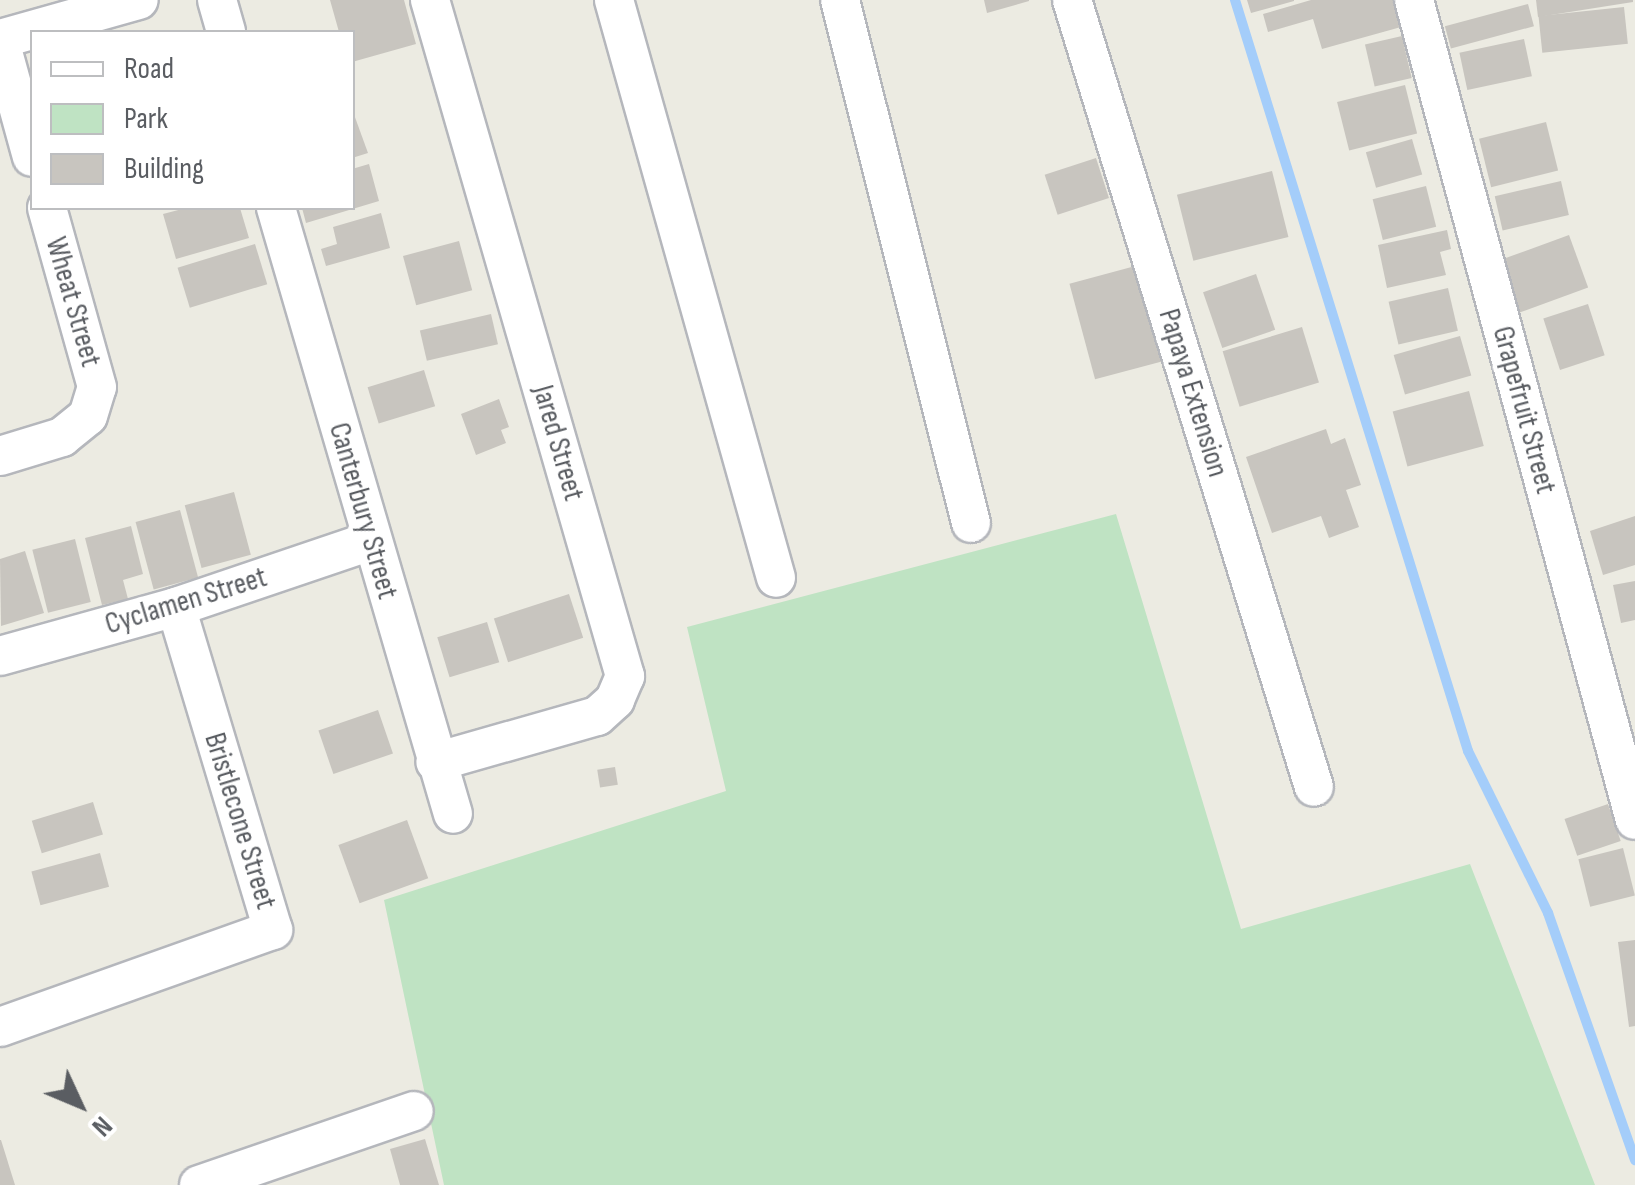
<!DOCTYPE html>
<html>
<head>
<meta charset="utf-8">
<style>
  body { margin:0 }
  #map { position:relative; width:1635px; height:1185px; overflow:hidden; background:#ecebe2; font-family:"Sofia Sans Condensed",sans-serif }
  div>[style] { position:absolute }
  .green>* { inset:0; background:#bfe3c3 }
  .stream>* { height:10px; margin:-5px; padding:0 5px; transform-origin:5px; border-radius:5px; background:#a4cdfa }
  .building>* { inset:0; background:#c8c5bf; transform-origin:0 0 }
  .roads { filter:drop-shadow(2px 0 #b5b7bc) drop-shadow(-2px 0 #b5b7bc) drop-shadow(0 2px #b5b7bc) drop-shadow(0 -2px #b5b7bc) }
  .minor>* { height:38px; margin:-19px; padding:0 19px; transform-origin:19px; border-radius:19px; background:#fff }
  span { translate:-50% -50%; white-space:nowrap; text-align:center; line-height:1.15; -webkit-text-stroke:9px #fff; paint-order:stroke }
  .street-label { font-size:30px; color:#5a5d62 }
  .legend { position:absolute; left:30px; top:30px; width:325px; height:180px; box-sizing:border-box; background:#fff; border:2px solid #bdbec0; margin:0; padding:12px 18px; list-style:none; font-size:30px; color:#5a5d62 }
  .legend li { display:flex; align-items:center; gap:20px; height:50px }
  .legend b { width:50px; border:2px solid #bdbec0 }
  .north { position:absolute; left:30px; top:1055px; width:100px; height:100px; -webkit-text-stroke:8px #fff; paint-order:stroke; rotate:134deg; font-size:28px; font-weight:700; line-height:40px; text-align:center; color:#5a5d62 }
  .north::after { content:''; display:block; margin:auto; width:35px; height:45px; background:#5a5d62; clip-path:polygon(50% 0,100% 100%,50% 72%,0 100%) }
</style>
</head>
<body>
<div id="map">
  <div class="green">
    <div style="clip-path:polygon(1116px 514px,1241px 929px,1470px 864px,1595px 1185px,444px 1185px,384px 900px,726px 791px,687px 627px)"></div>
  </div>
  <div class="stream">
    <div style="left:1235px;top:0;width:786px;rotate:72.76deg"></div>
    <div style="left:1468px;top:751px;width:181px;rotate:63.7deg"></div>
    <div style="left:1548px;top:913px;width:262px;rotate:70.6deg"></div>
  </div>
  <div class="building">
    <div style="clip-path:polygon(330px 0,404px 0,416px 44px,352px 62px,352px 32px,339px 32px)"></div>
    <div style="clip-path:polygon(984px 0,1029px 0,1029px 1px,987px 13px)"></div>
    <div style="clip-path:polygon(1247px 0,1294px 0,1294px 1px,1251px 13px)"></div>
    <div style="clip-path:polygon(1311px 0,1393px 0,1401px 27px,1322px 49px,1313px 19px,1268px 32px,1263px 14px)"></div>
    <div style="clip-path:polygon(1536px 0,1633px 0,1633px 2px,1538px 17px)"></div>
    <div style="left:1528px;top:4px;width:23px;height:86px;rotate:75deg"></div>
    <div style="left:1624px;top:7px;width:37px;height:86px;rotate:84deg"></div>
    <div style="left:1402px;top:36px;width:43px;height:38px;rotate:77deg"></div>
    <div style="left:1524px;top:39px;width:38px;height:66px;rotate:78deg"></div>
    <div style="left:1405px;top:85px;width:50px;height:70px;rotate:76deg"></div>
    <div style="clip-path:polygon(352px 109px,368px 153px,352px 158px)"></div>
    <div style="left:1546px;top:122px;width:50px;height:69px;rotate:76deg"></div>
    <div style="left:1412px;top:139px;width:37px;height:48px;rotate:74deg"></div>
    <div style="left:1096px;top:158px;width:42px;height:54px;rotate:72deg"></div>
    <div style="clip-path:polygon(369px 164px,379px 201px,306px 223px,302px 208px,352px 208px,352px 169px)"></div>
    <div style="left:1272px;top:171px;width:68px;height:98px;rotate:76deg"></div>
    <div style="left:1561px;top:181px;width:35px;height:68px;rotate:77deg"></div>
    <div style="left:1426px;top:186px;width:42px;height:55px;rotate:76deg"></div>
    <div style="clip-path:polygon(186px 208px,240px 208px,249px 238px,176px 259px,163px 214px)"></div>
    <div style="clip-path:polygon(381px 213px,390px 248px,326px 266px,321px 249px,337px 244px,333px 227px)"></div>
    <div style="clip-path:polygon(1447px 230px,1451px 249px,1440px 252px,1446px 275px,1387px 288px,1378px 245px)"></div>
    <div style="left:1569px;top:235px;width:56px;height:73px;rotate:70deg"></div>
    <div style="left:459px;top:241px;width:51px;height:58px;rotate:75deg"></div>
    <div style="left:255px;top:244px;width:42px;height:81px;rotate:73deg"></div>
    <div style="left:1139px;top:265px;width:99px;height:72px;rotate:75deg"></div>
    <div style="left:1256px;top:274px;width:59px;height:56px;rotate:71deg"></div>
    <div style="left:1448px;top:288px;width:44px;height:61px;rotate:77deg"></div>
    <div style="left:1588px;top:304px;width:54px;height:47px;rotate:72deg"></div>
    <div style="left:491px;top:314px;width:31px;height:73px;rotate:77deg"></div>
    <div style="left:1302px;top:327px;width:58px;height:83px;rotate:73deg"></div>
    <div style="left:1460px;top:336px;width:41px;height:69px;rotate:74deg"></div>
    <div style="left:424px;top:370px;width:38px;height:59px;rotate:73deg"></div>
    <div style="left:1469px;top:391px;width:57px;height:79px;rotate:75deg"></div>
    <div style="clip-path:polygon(499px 399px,509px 427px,501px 430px,506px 443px,476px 455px,461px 414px)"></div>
    <div style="clip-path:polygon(1326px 429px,1331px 444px,1345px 438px,1361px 485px,1346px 490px,1359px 527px,1329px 538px,1321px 516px,1272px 533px,1246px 457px)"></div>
    <div style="left:234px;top:492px;width:65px;height:51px;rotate:75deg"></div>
    <div style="left:180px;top:510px;width:70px;height:46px;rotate:75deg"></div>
    <div style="clip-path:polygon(1635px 516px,1635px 565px,1603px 575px,1590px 531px)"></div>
    <div style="clip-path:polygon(131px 526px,143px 574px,123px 580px,128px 599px,102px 605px,85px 538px)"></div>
    <div style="left:75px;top:539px;width:65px;height:44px;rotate:76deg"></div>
    <div style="clip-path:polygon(25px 551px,44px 613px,1px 626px,0 559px)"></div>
    <div style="clip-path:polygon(1635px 581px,1635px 620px,1621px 623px,1613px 585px)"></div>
    <div style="left:569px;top:594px;width:46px;height:79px;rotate:72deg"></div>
    <div style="left:487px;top:622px;width:42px;height:52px;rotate:73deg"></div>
    <div style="left:378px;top:710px;width:46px;height:63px;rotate:71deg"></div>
    <div style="left:615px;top:767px;width:18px;height:18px;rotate:81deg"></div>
    <div style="left:93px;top:802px;width:34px;height:64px;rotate:73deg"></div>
    <div style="left:1608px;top:804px;width:39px;height:46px;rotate:71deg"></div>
    <div style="left:407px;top:820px;width:62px;height:73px;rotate:70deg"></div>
    <div style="left:1623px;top:848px;width:49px;height:46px;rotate:76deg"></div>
    <div style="left:100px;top:853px;width:35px;height:71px;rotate:75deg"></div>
    <div style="clip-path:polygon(1635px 940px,1635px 1026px,1629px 1027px,1618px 942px)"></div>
    <div style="clip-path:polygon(425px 1139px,439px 1185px,400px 1185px,390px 1149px)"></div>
    <div style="clip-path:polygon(0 1140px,1px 1140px,15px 1185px,0 1185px)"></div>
  </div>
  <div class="roads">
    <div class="minor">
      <div style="left:217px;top:0;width:33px;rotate:74deg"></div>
      <div style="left:430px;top:0;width:704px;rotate:73.91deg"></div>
      <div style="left:625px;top:676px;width:26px;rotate:113deg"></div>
      <div style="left:615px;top:700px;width:24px;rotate:138deg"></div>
      <div style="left:597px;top:716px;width:168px;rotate:164.1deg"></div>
      <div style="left:614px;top:0;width:600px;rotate:74.34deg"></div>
      <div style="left:840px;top:0;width:539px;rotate:75.94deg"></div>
      <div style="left:1072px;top:0;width:823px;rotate:72.91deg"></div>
      <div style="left:1414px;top:0;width:849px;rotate:74.92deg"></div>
      <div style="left:0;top:39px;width:144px;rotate:-15.7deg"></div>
      <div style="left:0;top:41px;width:120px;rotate:74.6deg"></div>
      <div style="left:276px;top:208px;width:631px;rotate:73.72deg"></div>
      <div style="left:0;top:456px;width:65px;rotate:-17deg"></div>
      <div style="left:62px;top:437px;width:33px;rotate:-39deg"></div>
      <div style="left:88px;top:416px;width:30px;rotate:-73deg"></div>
      <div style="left:97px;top:387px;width:186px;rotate:-105.6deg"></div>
      <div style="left:0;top:656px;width:183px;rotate:-15.6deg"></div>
      <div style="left:176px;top:607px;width:206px;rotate:-18.7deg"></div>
      <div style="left:0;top:1027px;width:290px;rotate:-19.6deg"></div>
      <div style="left:273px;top:930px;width:337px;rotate:-106.7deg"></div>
      <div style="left:199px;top:1185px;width:227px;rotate:-19deg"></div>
    </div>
  </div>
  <div class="street-label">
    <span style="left:73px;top:302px;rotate:74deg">Wheat Street</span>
    <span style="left:1193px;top:393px;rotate:73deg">Papaya Extension</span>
    <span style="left:1524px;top:410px;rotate:75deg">Grapefruit Street</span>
    <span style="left:558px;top:443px;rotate:74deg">Jared Street</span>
    <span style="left:363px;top:511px;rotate:74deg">Canterbury Street</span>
    <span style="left:186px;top:601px;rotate:-17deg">Cyclamen Street</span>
    <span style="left:240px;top:821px;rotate:73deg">Bristlecone Street</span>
  </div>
  <ul class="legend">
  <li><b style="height:12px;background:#fff"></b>Road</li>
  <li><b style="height:28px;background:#bfe3c3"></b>Park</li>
  <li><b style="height:28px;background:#c8c5bf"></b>Building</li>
  </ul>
  <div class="north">N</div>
</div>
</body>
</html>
